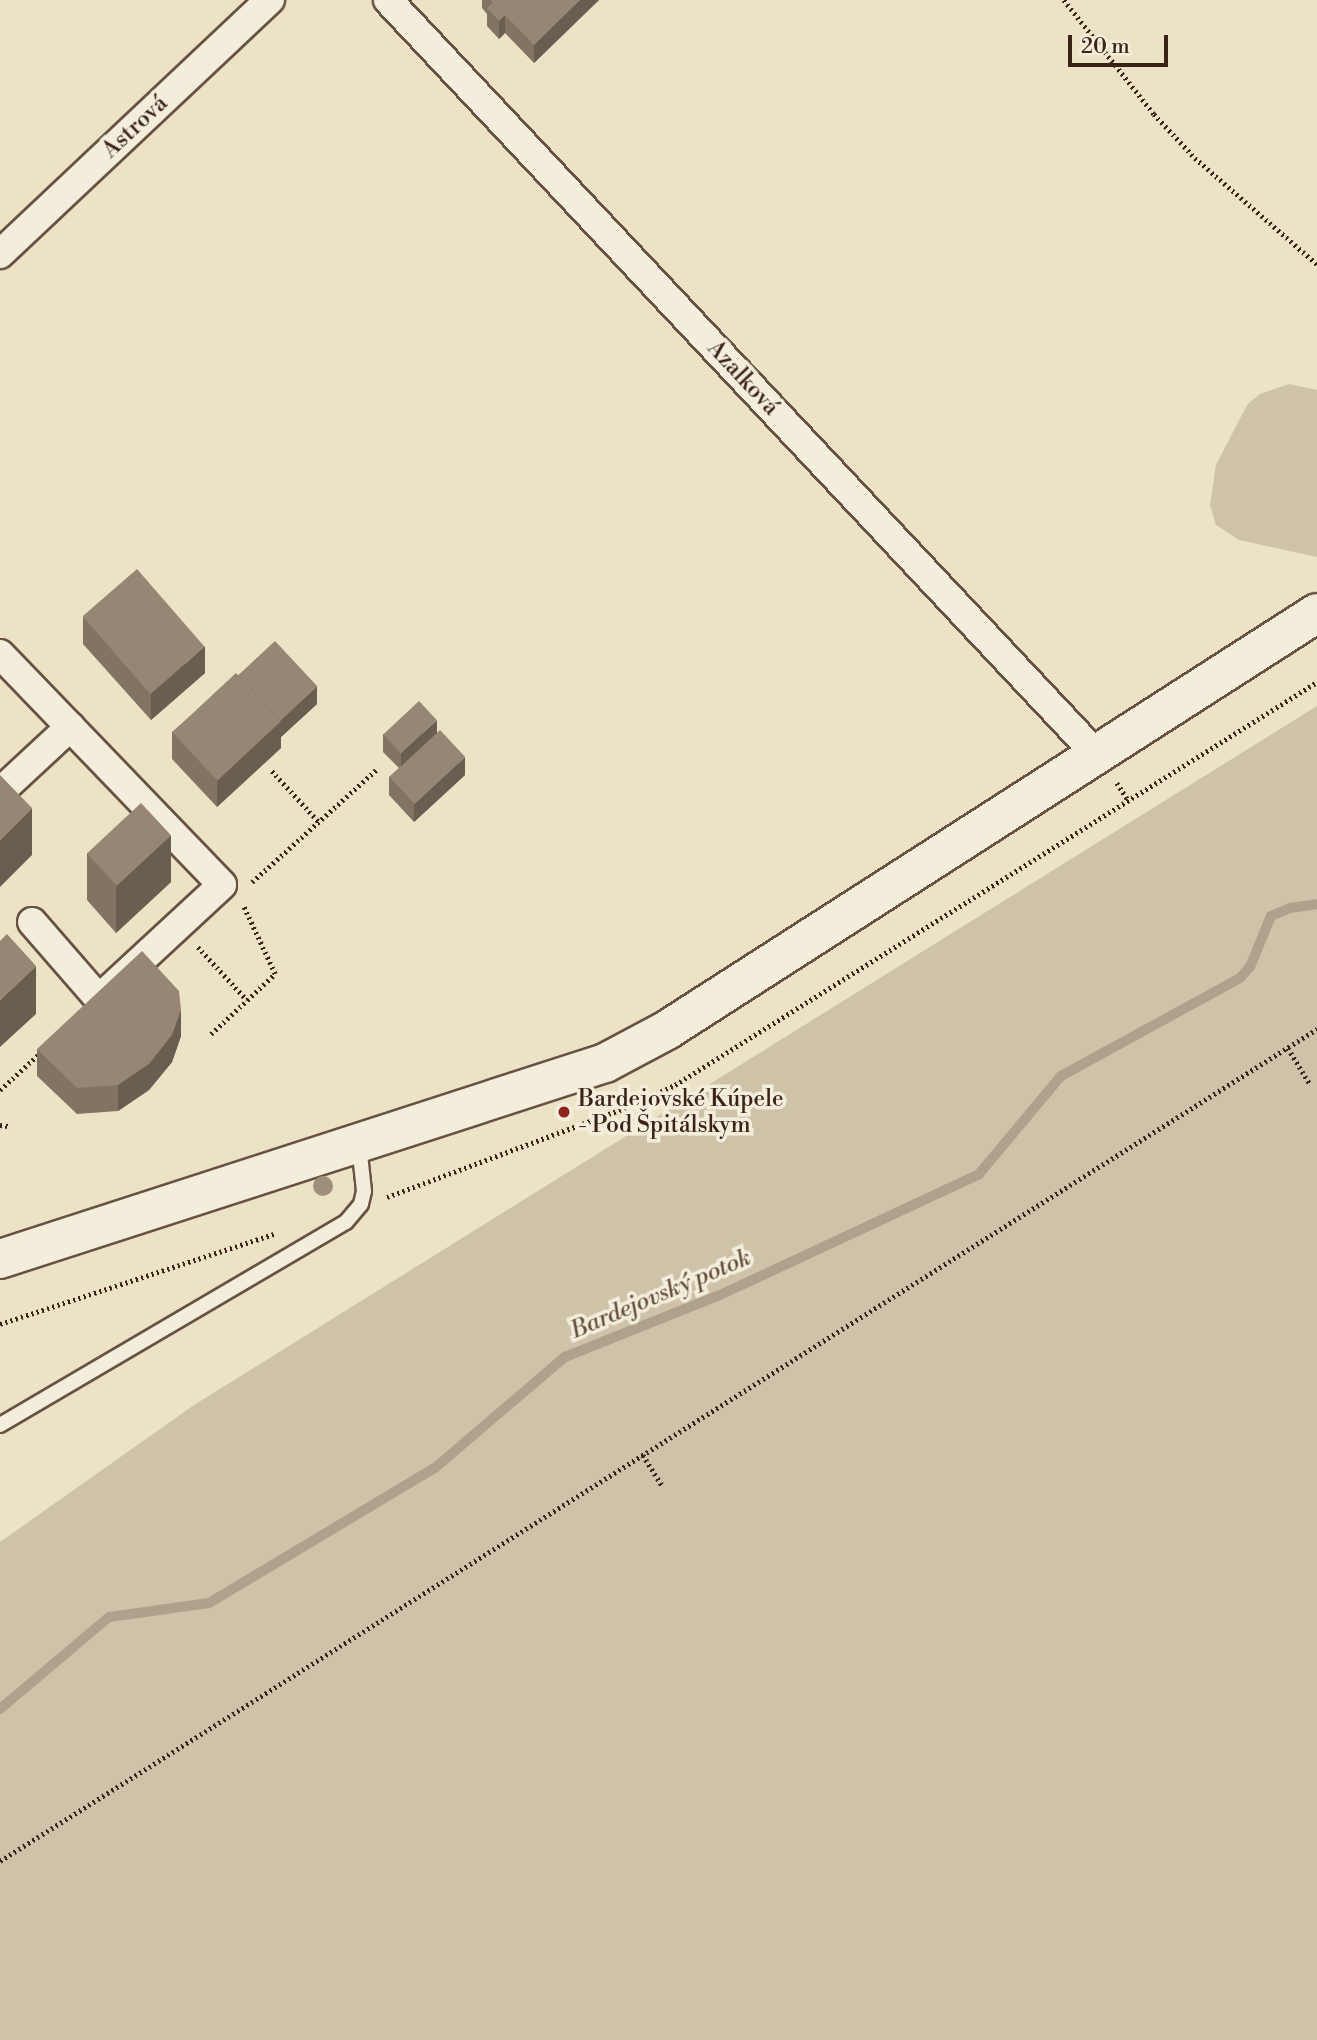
<!DOCTYPE html>
<html>
<head>
<meta charset="utf-8">
<style>
  body { margin:0 }
  #map { position:relative; width:1317px; height:2040px; overflow:hidden; background:#ece3c7; font-family:"Libre Bodoni",serif }
  div>[style] { position:absolute }
  .green>* { inset:0; background:#cec2a9 }
  .stream>* { height:10px; margin:-5px; padding:0 5px; transform-origin:5px; border-radius:5px; background:#b0a18b }
  .path>* { height:4.5px; margin-top:-2.25px; transform-origin:0; background:repeating-linear-gradient(90deg,#3b2217 0 2px,transparent 0 5.5px) }
  .roads { filter:drop-shadow(2px 0 #675243) drop-shadow(-2px 0 #675243) drop-shadow(0 2px #675243) drop-shadow(0 -2px #675243) }
  .lane>* { height:14px; margin:-7px; padding:0 7px; transform-origin:7px; border-radius:7px; background:#f3eddb }
  .street>* { height:28px; margin:-14px; padding:0 14px; transform-origin:14px; border-radius:14px; background:#f3eddb }
  .secondary>* { height:38px; margin:-19px; padding:0 19px; transform-origin:19px; border-radius:19px; background:#f3eddb }
  .trees>* { width:20px; height:20px; margin:-10px; border-radius:50%; background:#9f8f7b }
  .wall>* { inset:0; background:#827363 }
  .shaded-wall>* { inset:0; background:#6a5e50 }
  .building>* { inset:0; background:#978673; transform-origin:0 0 }
  .dots>* { width:19px; height:19px; translate:-50% -50%; box-sizing:border-box; border:4px solid #f3eddb; border-radius:50% }
  span { translate:-50% -50%; white-space:nowrap; text-align:center; line-height:1.15; -webkit-text-stroke:7px #f3eddb; paint-order:stroke }
  .street-label { font-size:23px; color:#3b2217 }
  .poi-label { font-size:23px; color:#3b2217 }
  .left { translate:0 -50%; text-align:left }
  .water-label { font-size:24px; color:#644e40; font-style:italic }
  .scale { position:absolute; left:1068px; top:35px; width:100px; height:32px; box-sizing:border-box; border:4px solid #3b2217; border-top:0; padding-left:9px; font-size:21px; line-height:24px; white-space:nowrap; color:#3b2217; -webkit-text-stroke:5px #f3eddb; paint-order:stroke }
</style>
</head>
<body>
<div id="map">
  <div class="green">
    <div style="clip-path:polygon(1289px 384px,1317px 390px,1317px 557px,1239px 540px,1216px 525px,1210px 505px,1216px 465px,1247px 405px,1260px 394px)"></div>
    <div style="clip-path:polygon(1317px 706px,1317px 2040px,0 2040px,0 1542px,194px 1405px)"></div>
  </div>
  <div class="stream">
    <div style="left:0;top:1709px;width:143px;rotate:-40.2deg"></div>
    <div style="left:109px;top:1617px;width:101px;rotate:-8deg"></div>
    <div style="left:209px;top:1603px;width:265px;rotate:-30.9deg"></div>
    <div style="left:436px;top:1467px;width:170px;rotate:-40.5deg"></div>
    <div style="left:565px;top:1357px;width:167px;rotate:-21.8deg"></div>
    <div style="left:720px;top:1295px;width:286px;rotate:-25deg"></div>
    <div style="left:979px;top:1174px;width:128px;rotate:-50.1deg"></div>
    <div style="left:1061px;top:1076px;width:204px;rotate:-28.7deg"></div>
    <div style="left:1240px;top:978px;width:15px;rotate:-48deg"></div>
    <div style="left:1250px;top:967px;width:55px;rotate:-67.6deg"></div>
    <div style="left:1271px;top:916px;width:21px;rotate:-23deg"></div>
    <div style="left:1290px;top:908px;width:27px;rotate:-8deg"></div>
  </div>
  <div class="path">
    <div style="left:1064px;top:0;width:145px;rotate:51.7deg"></div>
    <div style="left:1154px;top:114px;width:60px;rotate:47deg"></div>
    <div style="left:1195px;top:158px;width:162px;rotate:41deg"></div>
    <div style="left:272px;top:771px;width:69px;rotate:47.3deg"></div>
    <div style="left:1117px;top:783px;width:20px;rotate:57deg"></div>
    <div style="left:252px;top:882px;width:169px;rotate:-42.1deg"></div>
    <div style="left:198px;top:947px;width:72px;rotate:47.2deg"></div>
    <div style="left:211px;top:1034px;width:88px;rotate:-43.2deg"></div>
    <div style="left:275px;top:974px;width:76px;rotate:-114.9deg"></div>
    <div style="left:1288px;top:1048px;width:42px;rotate:58.6deg"></div>
    <div style="left:0;top:1090px;width:53px;rotate:-42.7deg"></div>
    <div style="left:0;top:1125px;width:8px;rotate:7deg"></div>
    <div style="left:387px;top:1197px;width:260px;rotate:-20.5deg"></div>
    <div style="left:631px;top:1106px;width:49px;rotate:-25.5deg"></div>
    <div style="left:675px;top:1085px;width:758px;rotate:-32.12deg"></div>
    <div style="left:0;top:1324px;width:291px;rotate:-18.2deg"></div>
    <div style="left:643px;top:1455px;width:36px;rotate:58deg"></div>
    <div style="left:0;top:1861px;width:1558px;rotate:-32.28deg"></div>
  </div>
  <div class="roads">
    <div class="lane">
      <div style="left:0;top:1425px;width:401px;rotate:-30.4deg"></div>
      <div style="left:346px;top:1222px;width:23px;rotate:-50deg"></div>
      <div style="left:361px;top:1204px;width:13px;rotate:-77deg"></div>
      <div style="left:364px;top:1191px;width:46px;rotate:-96.2deg"></div>
    </div>
    <div class="street">
      <div style="left:388px;top:0;width:1037px;rotate:46.8deg"></div>
      <div style="left:0;top:254px;width:371px;rotate:-43.3deg"></div>
      <div style="left:0;top:654px;width:320px;rotate:46.1deg"></div>
      <div style="left:222px;top:885px;width:168px;rotate:137.2deg"></div>
      <div style="left:99px;top:999px;width:102px;rotate:-131deg"></div>
      <div style="left:0;top:792px;width:96px;rotate:-42.9deg"></div>
    </div>
    <div class="secondary">
      <div style="left:0;top:1259px;width:636px;rotate:-17.95deg"></div>
      <div style="left:605px;top:1063px;width:70px;rotate:-28deg"></div>
      <div style="left:667px;top:1030px;width:772px;rotate:-32.68deg"></div>
    </div>
  </div>
  <div class="trees">
    <div style="left:323px;top:1186px"></div>
  </div>
  <div class="wall">
    <div style="clip-path:polygon(482px 0,599px 0,534px 63px,505px 33px,499px 39px,487px 26px,487px 14px,482px 8px)"></div>
    <div style="clip-path:polygon(83px 617px,205px 673px,151px 720px,83px 644px)"></div>
    <div style="clip-path:polygon(238px 675px,317px 704px,281px 737px,281px 748px,217px 807px,172px 759px,172px 732px)"></div>
    <div style="clip-path:polygon(437px 733px,465px 775px,414px 822px,389px 795px,389px 777px,399px 768px,383px 752px,383px 734px)"></div>
    <div style="clip-path:polygon(87px 853px,171px 882px,116px 933px,87px 900px)"></div>
    <div style="clip-path:polygon(181px 1036px,172px 1062px,149px 1090px,118px 1111px,77px 1114px,37px 1076px,37px 1049px)"></div>
  </div>
  <div class="shaded-wall">
    <div style="clip-path:polygon(580px 0,599px 0,534px 63px,534px 45px)"></div>
    <div style="clip-path:polygon(505px 15px,505px 33px,499px 39px,499px 21px)"></div>
    <div style="clip-path:polygon(205px 646px,205px 673px,151px 720px,151px 694px)"></div>
    <div style="clip-path:polygon(317px 686px,317px 704px,281px 737px,281px 748px,217px 807px,217px 781px)"></div>
    <div style="clip-path:polygon(437px 720px,437px 738px,401px 771px,401px 753px)"></div>
    <div style="clip-path:polygon(465px 757px,465px 775px,414px 822px,414px 804px)"></div>
    <div style="clip-path:polygon(32px 808px,32px 855px,0 887px,0 840px)"></div>
    <div style="clip-path:polygon(171px 835px,171px 882px,116px 933px,116px 885px)"></div>
    <div style="clip-path:polygon(36px 966px,36px 1014px,0 1047px,0 1000px)"></div>
    <div style="clip-path:polygon(181px 1010px,181px 1036px,172px 1062px,149px 1090px,118px 1111px,118px 1085px)"></div>
  </div>
  <div class="building">
    <div style="clip-path:polygon(491px 0,580px 0,534px 45px,505px 15px,499px 21px,487px 8px,493px 2px)"></div>
    <div style="left:137px;top:569px;width:103px;height:72px;rotate:49deg"></div>
    <div style="left:275px;top:641px;width:62px;height:50px;rotate:47deg"></div>
    <div style="left:236px;top:673px;width:66px;height:87px;rotate:47deg"></div>
    <div style="left:419px;top:701px;width:26px;height:49px;rotate:47deg"></div>
    <div style="left:440px;top:730px;width:37px;height:69px;rotate:47deg"></div>
    <div style="clip-path:polygon(0 775px,32px 808px,0 840px)"></div>
    <div style="left:141px;top:803px;width:44px;height:74px;rotate:47deg"></div>
    <div style="clip-path:polygon(7px 934px,36px 966px,0 1000px,0 941px)"></div>
    <div style="clip-path:polygon(142px 951px,179px 991px,181px 1010px,172px 1035px,149px 1064px,118px 1085px,77px 1088px,37px 1049px)"></div>
  </div>
  <div class="dots">
    <div style="left:564px;top:1112px;background:#8f2418"></div>
  </div>
  <div class="street-label">
    <span style="left:135px;top:127px;rotate:-43deg">Astrová</span>
    <span style="left:743px;top:378px;rotate:47deg">Azalková</span>
  </div>
  <div class="poi-label">
    <span class="left" style="left:578px;top:1112px">Bardejovské Kúpele<br>- Pod Špitálskym</span>
  </div>
  <div class="water-label">
    <span style="left:661px;top:1295px;rotate:-23deg">Bardejovský potok</span>
  </div>
  <div class="scale">20 m</div>
</div>
</body>
</html>
